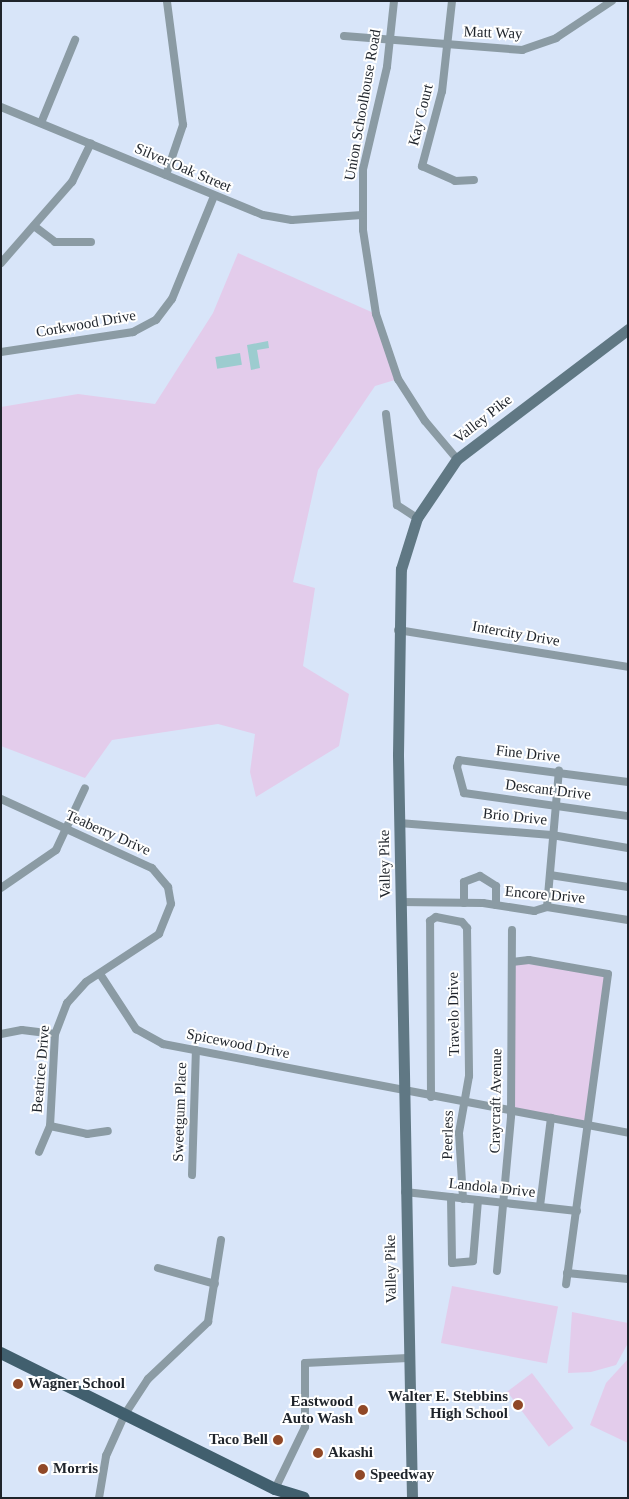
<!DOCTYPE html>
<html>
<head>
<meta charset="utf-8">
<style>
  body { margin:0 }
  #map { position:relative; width:629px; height:1499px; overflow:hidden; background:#d8e5f9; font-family:"Times New Roman",serif }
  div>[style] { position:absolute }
  .green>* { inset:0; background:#e3cceb; transform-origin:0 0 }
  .water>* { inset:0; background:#9ccccf; transform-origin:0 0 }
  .street>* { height:8px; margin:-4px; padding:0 4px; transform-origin:4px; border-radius:4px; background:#8b9ba4 }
  .secondary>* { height:11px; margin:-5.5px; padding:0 5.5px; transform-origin:5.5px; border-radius:5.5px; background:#607884 }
  .primary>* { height:12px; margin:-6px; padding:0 6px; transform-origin:6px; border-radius:6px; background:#415f6e }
  .dots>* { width:14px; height:14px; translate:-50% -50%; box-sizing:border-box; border:2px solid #fff; border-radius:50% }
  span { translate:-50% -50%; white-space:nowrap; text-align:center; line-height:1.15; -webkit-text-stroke:4px #fff; paint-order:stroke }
  .street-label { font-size:15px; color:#1f242b }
  .poi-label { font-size:15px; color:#1f242b; font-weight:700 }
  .left { translate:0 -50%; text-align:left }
  .right { translate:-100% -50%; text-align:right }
  .frame { position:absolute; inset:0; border:2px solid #1f242b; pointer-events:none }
</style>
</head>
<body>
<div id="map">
  <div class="green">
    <div style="clip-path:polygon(238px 253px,376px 314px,398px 379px,375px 386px,318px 470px,293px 582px,315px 588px,303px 666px,349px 694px,339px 746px,256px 797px,250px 772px,255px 734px,218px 724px,112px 740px,85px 778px,1px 746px,1px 407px,78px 394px,155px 404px,213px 313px)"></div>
    <div style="clip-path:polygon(512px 962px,608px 974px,588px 1125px,510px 1111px)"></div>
    <div style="left:452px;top:1286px;width:108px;height:58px;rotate:11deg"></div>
    <div style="clip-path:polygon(572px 1312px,628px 1323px,628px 1343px,616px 1365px,591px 1372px,568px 1373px)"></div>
    <div style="clip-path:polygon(628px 1359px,628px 1443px,590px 1425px,606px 1383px)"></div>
    <div style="left:532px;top:1373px;width:69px;height:31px;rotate:53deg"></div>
  </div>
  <div class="water">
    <div style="clip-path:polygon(268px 341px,269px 348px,257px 350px,260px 368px,251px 370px,247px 345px)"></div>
    <div style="left:240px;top:353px;width:12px;height:25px;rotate:81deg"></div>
  </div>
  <div class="street">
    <div style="left:394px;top:1px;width:66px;rotate:96.1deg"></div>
    <div style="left:387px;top:67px;width:105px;rotate:103.2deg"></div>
    <div style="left:363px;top:169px;width:61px;rotate:90deg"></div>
    <div style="left:363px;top:230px;width:85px;rotate:81.2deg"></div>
    <div style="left:376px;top:314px;width:69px;rotate:71.3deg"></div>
    <div style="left:398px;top:379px;width:50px;rotate:57.3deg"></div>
    <div style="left:425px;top:421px;width:50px;rotate:49.9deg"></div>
    <div style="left:452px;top:1px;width:91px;rotate:96.3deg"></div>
    <div style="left:442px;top:91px;width:78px;rotate:104.9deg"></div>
    <div style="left:422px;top:166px;width:36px;rotate:24deg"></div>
    <div style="left:455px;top:181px;width:19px;rotate:-3deg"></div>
    <div style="left:344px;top:36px;width:179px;rotate:4.5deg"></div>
    <div style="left:522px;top:50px;width:36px;rotate:-19deg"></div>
    <div style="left:556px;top:38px;width:67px;rotate:-33.5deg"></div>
    <div style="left:1px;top:107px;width:283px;rotate:22.4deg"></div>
    <div style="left:263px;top:215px;width:29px;rotate:10deg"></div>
    <div style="left:292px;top:220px;width:70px;rotate:-4.1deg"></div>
    <div style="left:41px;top:123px;width:90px;rotate:-67.7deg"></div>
    <div style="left:166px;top:175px;width:53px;rotate:-71.2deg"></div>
    <div style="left:183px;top:125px;width:125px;rotate:-97.4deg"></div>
    <div style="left:34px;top:226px;width:26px;rotate:37deg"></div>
    <div style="left:55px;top:242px;width:36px"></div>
    <div style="left:1px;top:263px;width:108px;rotate:-48.8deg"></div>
    <div style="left:72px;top:182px;width:43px;rotate:-64deg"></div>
    <div style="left:1px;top:352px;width:134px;rotate:-8.6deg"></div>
    <div style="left:133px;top:332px;width:26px;rotate:-28deg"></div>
    <div style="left:156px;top:320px;width:26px;rotate:-53deg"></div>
    <div style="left:172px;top:299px;width:111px;rotate:-67.8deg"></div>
    <div style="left:386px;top:414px;width:92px;rotate:83.1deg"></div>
    <div style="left:397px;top:505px;width:24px;rotate:33deg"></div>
    <div style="left:398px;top:630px;width:233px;rotate:9.1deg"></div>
    <div style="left:628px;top:782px;width:170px;rotate:-172.6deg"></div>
    <div style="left:459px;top:760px;width:7px;rotate:106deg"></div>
    <div style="left:457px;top:767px;width:27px;rotate:75deg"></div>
    <div style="left:464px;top:793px;width:166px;rotate:8deg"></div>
    <div style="left:1px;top:799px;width:166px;rotate:24.6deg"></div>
    <div style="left:152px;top:868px;width:25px;rotate:50deg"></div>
    <div style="left:168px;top:887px;width:17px;rotate:80deg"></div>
    <div style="left:171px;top:904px;width:32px;rotate:112deg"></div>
    <div style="left:159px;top:934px;width:87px;rotate:146.7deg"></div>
    <div style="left:86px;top:982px;width:28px;rotate:132deg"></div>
    <div style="left:67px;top:1003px;width:33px;rotate:111deg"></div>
    <div style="left:55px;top:1034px;width:92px;rotate:93.1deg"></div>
    <div style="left:50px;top:1126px;width:28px;rotate:113deg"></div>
    <div style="left:399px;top:823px;width:153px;rotate:4.5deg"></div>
    <div style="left:552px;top:835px;width:77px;rotate:9.7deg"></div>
    <div style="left:550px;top:875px;width:79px;rotate:8.7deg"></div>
    <div style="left:1px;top:888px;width:67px;rotate:-34.6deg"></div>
    <div style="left:56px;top:850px;width:68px;rotate:-64.9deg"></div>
    <div style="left:400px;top:902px;width:83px;rotate:0.7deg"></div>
    <div style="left:483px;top:903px;width:52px;rotate:8.9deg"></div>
    <div style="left:534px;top:911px;width:14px;rotate:-17deg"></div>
    <div style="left:547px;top:907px;width:82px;rotate:9.1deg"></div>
    <div style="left:464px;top:903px;width:21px;rotate:-90deg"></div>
    <div style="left:464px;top:882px;width:17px;rotate:-21deg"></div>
    <div style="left:480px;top:876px;width:19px;rotate:32deg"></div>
    <div style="left:496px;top:886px;width:19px;rotate:90deg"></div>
    <div style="left:547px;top:907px;width:137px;rotate:-85deg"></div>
    <div style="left:512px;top:962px;width:17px;rotate:-7deg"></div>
    <div style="left:529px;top:960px;width:80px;rotate:10deg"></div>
    <div style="left:608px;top:974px;width:313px;rotate:97.7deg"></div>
    <div style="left:100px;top:974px;width:66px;rotate:56.8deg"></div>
    <div style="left:136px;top:1029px;width:31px;rotate:29deg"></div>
    <div style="left:163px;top:1044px;width:473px;rotate:10.8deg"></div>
    <div style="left:1px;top:1034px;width:21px;rotate:-11deg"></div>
    <div style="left:22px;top:1030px;width:33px;rotate:7deg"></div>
    <div style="left:431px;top:1097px;width:176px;rotate:-90.3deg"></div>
    <div style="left:430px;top:921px;width:7px;rotate:-34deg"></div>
    <div style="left:436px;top:917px;width:26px;rotate:11deg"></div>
    <div style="left:462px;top:922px;width:8px;rotate:50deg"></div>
    <div style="left:467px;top:928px;width:148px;rotate:89.2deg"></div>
    <div style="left:469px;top:1076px;width:58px;rotate:100deg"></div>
    <div style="left:459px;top:1133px;width:66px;rotate:86.5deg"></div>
    <div style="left:50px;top:1126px;width:38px;rotate:12deg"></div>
    <div style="left:87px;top:1134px;width:21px;rotate:-8deg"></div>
    <div style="left:192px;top:1175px;width:125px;rotate:-88.2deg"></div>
    <div style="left:405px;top:1192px;width:173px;rotate:6.3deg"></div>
    <div style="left:451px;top:1197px;width:66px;rotate:89.1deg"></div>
    <div style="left:452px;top:1263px;width:21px;rotate:-5deg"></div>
    <div style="left:473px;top:1261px;width:61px;rotate:-85.3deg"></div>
    <div style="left:540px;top:1206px;width:89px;rotate:-82.9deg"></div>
    <div style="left:158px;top:1268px;width:59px;rotate:15.7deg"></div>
    <div style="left:497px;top:1271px;width:156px;rotate:-84.8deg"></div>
    <div style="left:511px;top:1116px;width:186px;rotate:-89.7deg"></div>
    <div style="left:567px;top:1273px;width:61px;rotate:5.6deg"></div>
    <div style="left:275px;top:1489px;width:69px;rotate:-64.2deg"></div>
    <div style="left:305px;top:1427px;width:64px;rotate:-90deg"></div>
    <div style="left:305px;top:1363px;width:103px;rotate:-2.8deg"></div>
    <div style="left:99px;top:1498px;width:43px;rotate:-80.5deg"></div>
    <div style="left:106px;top:1456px;width:46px;rotate:-65.7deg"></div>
    <div style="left:125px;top:1414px;width:42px;rotate:-56.7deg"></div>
    <div style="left:148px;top:1379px;width:83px;rotate:-43.5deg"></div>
    <div style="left:208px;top:1322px;width:83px;rotate:-81deg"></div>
  </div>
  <div class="secondary">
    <div style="left:412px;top:1498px;width:744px;rotate:-91.08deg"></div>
    <div style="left:398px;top:754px;width:185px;rotate:-89.1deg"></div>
    <div style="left:401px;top:569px;width:53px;rotate:-72.6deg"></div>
    <div style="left:417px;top:518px;width:71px;rotate:-55.9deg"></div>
    <div style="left:457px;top:459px;width:215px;rotate:-37.2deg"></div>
  </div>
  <div class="primary">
    <div style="left:1px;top:1353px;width:306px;rotate:26.4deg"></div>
    <div style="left:275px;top:1489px;width:30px;rotate:17deg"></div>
  </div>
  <div class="dots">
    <div style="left:18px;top:1384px;background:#904827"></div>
    <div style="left:518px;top:1405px;background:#904827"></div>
    <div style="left:363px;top:1410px;background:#904827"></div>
    <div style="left:278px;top:1440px;background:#904827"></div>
    <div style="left:318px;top:1453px;background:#904827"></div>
    <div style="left:43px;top:1469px;background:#904827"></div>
    <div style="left:360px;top:1475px;background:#904827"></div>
  </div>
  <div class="street-label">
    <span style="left:493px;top:33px;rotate:2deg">Matt Way</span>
    <span style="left:363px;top:105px;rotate:-80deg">Union Schoolhouse Road</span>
    <span style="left:421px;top:115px;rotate:-76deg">Kay Court</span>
    <span style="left:183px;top:168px;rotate:23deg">Silver Oak Street</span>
    <span style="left:86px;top:324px;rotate:-10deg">Corkwood Drive</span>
    <span style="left:483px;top:419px;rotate:-38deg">Valley Pike</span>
    <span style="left:516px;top:634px;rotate:10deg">Intercity Drive</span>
    <span style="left:528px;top:754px;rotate:6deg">Fine Drive</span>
    <span style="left:548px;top:790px;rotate:7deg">Descant Drive</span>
    <span style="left:515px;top:817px;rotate:6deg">Brio Drive</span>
    <span style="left:108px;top:833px;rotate:24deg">Teaberry Drive</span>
    <span style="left:385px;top:864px;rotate:-91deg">Valley Pike</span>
    <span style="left:545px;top:895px;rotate:5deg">Encore Drive</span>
    <span style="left:454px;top:1014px;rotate:-91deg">Travelo Drive</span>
    <span style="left:238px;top:1044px;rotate:11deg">Spicewood Drive</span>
    <span style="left:41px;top:1069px;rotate:-85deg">Beatrice Drive</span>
    <span style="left:496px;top:1101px;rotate:-89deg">Craycraft Avenue</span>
    <span style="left:180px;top:1112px;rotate:-88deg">Sweetgum Place</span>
    <span style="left:448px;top:1135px;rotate:-89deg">Peerless</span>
    <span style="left:492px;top:1188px;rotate:6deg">Landola Drive</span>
    <span style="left:391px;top:1269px;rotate:-91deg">Valley Pike</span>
  </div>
  <div class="poi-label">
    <span class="left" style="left:28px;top:1384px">Wagner School</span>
    <span class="right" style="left:508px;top:1405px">Walter E. Stebbins<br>High School</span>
    <span class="right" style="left:353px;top:1410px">Eastwood<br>Auto Wash</span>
    <span class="right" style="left:268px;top:1440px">Taco Bell</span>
    <span class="left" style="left:328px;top:1453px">Akashi</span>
    <span class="left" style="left:53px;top:1469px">Morris</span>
    <span class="left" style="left:370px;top:1475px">Speedway</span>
  </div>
  <div class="frame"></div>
</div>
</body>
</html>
